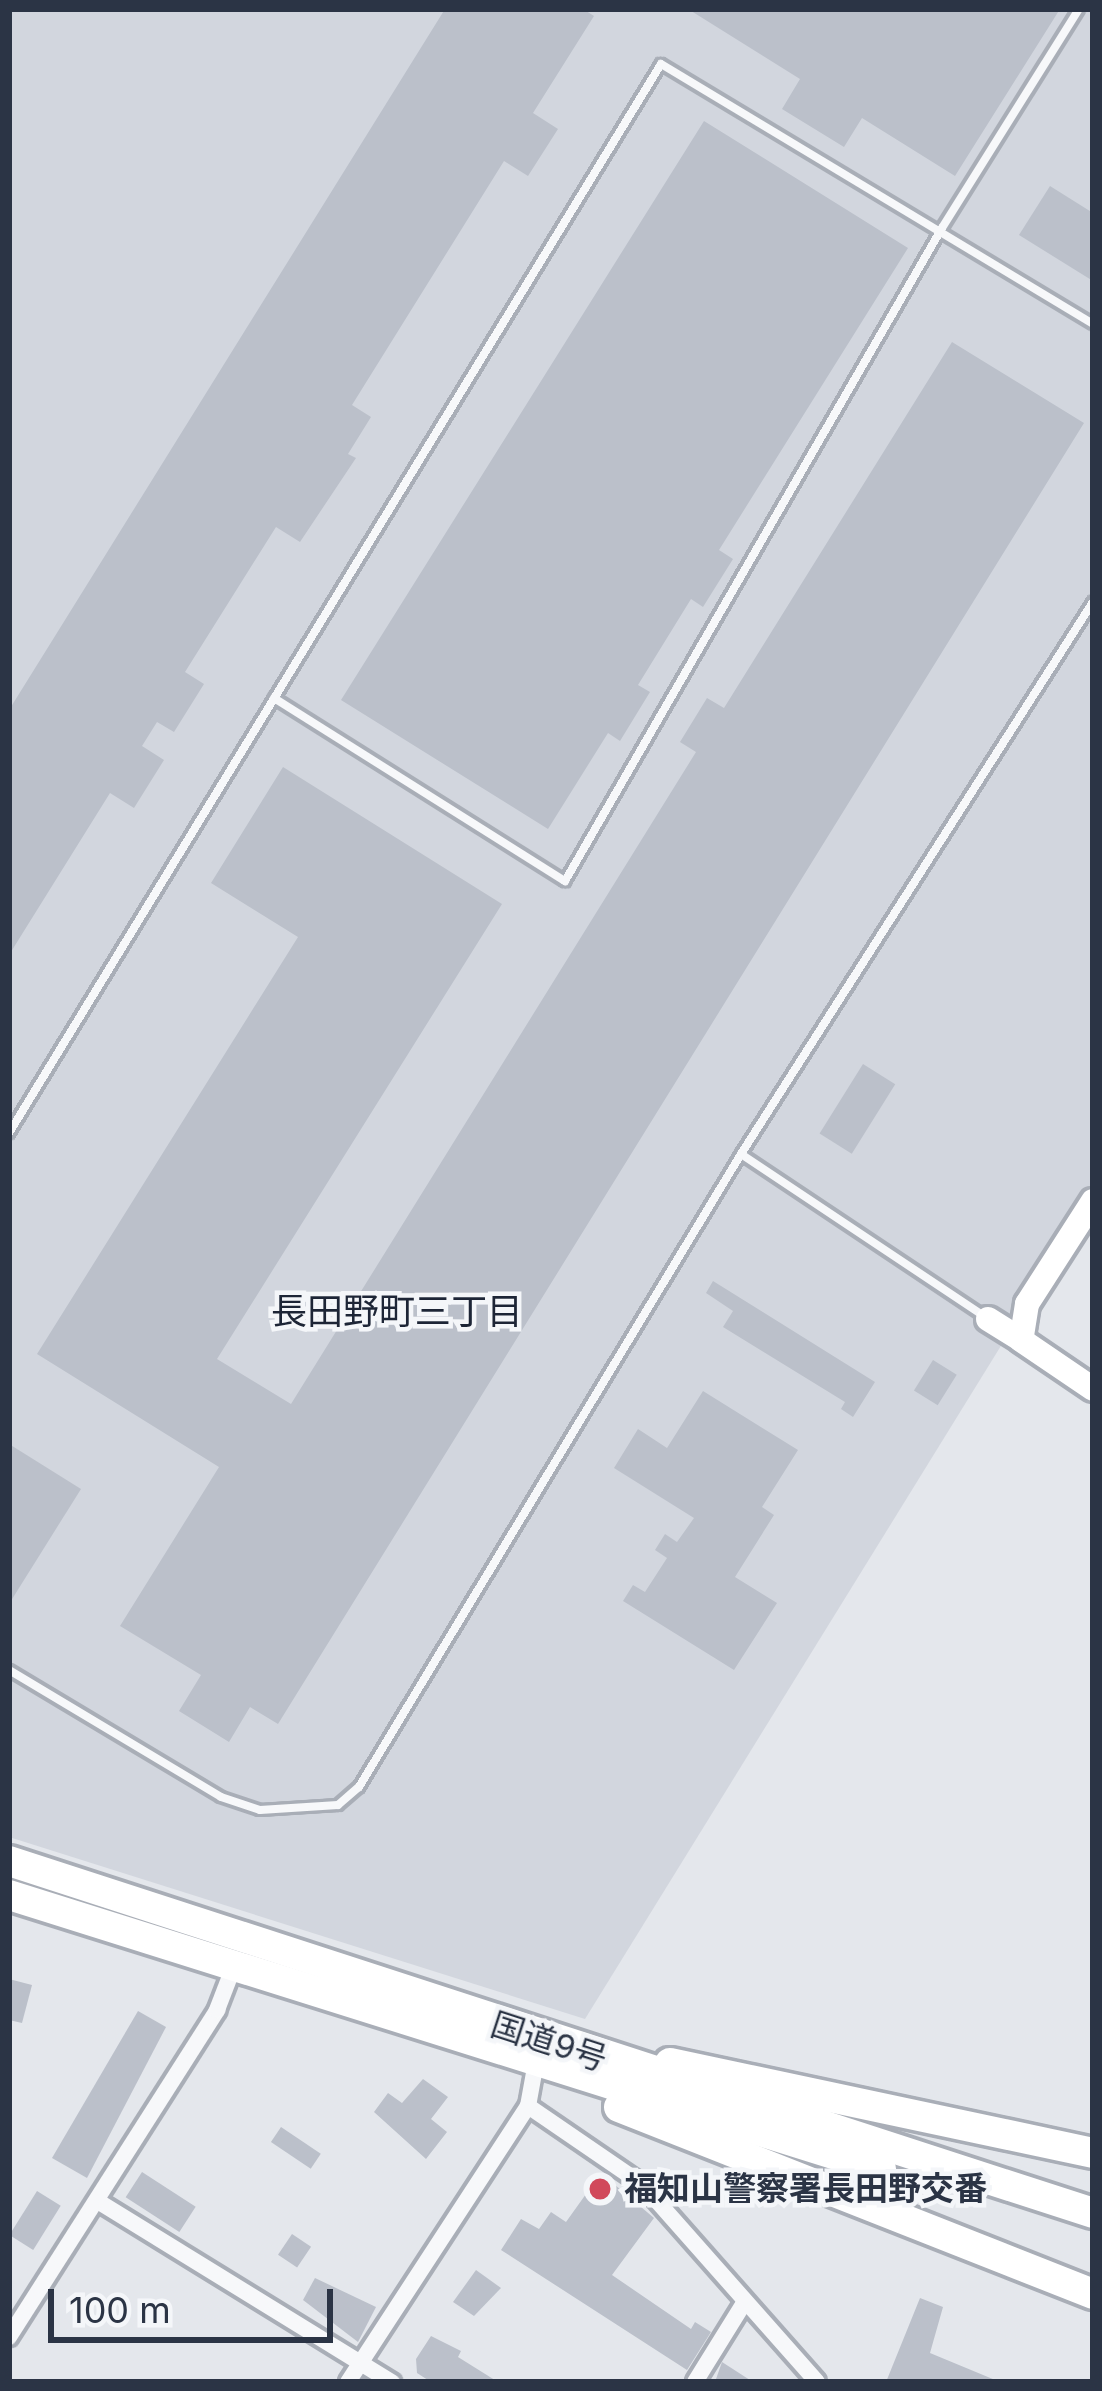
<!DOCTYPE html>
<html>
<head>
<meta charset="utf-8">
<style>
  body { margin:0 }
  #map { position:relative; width:1102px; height:2391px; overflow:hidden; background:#e4e7ec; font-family:Inter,"Noto Sans JP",sans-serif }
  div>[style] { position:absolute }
  .built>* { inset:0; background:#d2d6de }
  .building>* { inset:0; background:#bbc0ca; transform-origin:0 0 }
  .roads { filter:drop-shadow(3px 0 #a9aeb7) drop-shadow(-3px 0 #a9aeb7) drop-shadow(0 3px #a9aeb7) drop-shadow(0 -3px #a9aeb7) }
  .lane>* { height:8px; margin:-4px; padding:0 4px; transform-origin:4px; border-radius:4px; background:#f7f8fa }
  .street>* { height:16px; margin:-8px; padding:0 8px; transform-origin:8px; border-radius:8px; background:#f7f8fa }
  .secondary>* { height:24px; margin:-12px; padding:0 12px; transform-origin:12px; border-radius:12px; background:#fff }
  .highway>* { height:30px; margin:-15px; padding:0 15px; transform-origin:15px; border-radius:15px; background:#fff }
  .dots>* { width:33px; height:33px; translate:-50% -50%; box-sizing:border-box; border:6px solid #f4f6f9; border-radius:50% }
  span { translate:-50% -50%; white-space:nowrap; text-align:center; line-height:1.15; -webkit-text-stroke:9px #f4f6f9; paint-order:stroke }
  .street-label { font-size:33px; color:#2b3445 }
  .poi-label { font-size:33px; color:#2b3445; font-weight:700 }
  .left { translate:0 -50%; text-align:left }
  .neighbourhood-label { font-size:36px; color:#1d2536 }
  .frame { position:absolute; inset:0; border:12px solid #2b3445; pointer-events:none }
  .scale { position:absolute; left:48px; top:2289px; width:285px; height:54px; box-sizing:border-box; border:6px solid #2b3445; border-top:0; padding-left:15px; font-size:36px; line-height:42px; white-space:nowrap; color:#2b3445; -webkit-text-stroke:9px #f4f6f9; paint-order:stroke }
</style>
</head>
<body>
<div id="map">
  <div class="built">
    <div style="clip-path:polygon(9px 9px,1093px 9px,1093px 1197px,585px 2019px,9px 1837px)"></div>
  </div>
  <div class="building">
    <div style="clip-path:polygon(445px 9px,583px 9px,594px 16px,533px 113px,558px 129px,528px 176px,504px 161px,352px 405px,371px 417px,348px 454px,356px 458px,300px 542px,276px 527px,185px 672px,204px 684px,174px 732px,157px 722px,142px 746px,164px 760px,134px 808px,110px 793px,9px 955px,9px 710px)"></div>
    <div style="clip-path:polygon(688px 9px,1060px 9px,955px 176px,862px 118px,844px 147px,782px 109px,800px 79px)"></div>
    <div style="clip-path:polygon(704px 121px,908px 248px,719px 550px,733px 559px,703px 607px,691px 599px,638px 685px,650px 692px,620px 741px,608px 733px,548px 829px,341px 700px)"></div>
    <div style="clip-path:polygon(1050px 186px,1093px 213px,1093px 281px,1019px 235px)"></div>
    <div style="clip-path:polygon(952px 342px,1084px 423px,278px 1724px,250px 1707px,229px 1742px,179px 1711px,201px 1675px,120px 1626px,219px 1467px,37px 1354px,298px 937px,211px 883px,283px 767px,502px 904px,217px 1359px,291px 1404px,696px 752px,680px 742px,707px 698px,724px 708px)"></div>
    <div style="left:863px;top:1064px;width:38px;height:82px;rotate:32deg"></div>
    <div style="clip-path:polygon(713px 1281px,875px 1382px,853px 1417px,841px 1409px,845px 1402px,723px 1327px,733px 1311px,706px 1293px)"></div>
    <div style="left:933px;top:1360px;width:28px;height:36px;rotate:32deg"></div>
    <div style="clip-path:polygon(703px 1391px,798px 1450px,762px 1507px,774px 1515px,735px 1577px,777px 1603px,734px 1670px,623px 1601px,633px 1585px,645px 1592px,667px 1558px,655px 1550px,665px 1534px,677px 1542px,694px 1518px,614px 1468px,638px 1429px,667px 1448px)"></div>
    <div style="clip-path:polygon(9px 1444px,81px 1489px,9px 1604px)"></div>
    <div style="clip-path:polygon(9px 1979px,32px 1985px,22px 2023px,9px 2020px)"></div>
    <div style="clip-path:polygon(138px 2011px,166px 2027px,87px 2178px,52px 2158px)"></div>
    <div style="clip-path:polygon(423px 2079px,448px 2097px,431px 2119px,447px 2132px,426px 2159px,374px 2112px,388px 2093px,402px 2103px)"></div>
    <div style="left:281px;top:2127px;width:48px;height:18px;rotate:34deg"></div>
    <div style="left:142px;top:2172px;width:64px;height:30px;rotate:33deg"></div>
    <div style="clip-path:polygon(601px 2173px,654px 2218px,612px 2275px,691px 2329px,695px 2322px,711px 2332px,687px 2370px,501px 2250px,521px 2219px,539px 2229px,551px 2212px,566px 2222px)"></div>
    <div style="left:37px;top:2191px;width:28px;height:52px;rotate:32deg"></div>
    <div style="left:292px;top:2234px;width:23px;height:25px;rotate:34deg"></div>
    <div style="clip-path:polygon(476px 2270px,501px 2288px,474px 2316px,453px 2302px)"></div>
    <div style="clip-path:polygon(315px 2278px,376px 2307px,358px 2342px,303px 2300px)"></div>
    <div style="clip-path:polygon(920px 2298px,943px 2307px,930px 2353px,1000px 2382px,886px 2382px)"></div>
    <div style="clip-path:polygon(431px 2336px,461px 2351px,458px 2357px,498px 2382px,431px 2382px,417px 2373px,416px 2359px)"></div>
    <div style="clip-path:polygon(722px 2362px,753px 2382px,715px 2382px)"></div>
  </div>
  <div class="roads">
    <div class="lane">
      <div style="left:274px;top:698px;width:344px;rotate:32.2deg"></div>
      <div style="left:565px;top:881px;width:754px;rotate:-60deg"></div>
      <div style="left:942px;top:228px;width:258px;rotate:-58deg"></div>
      <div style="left:9px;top:1133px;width:1252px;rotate:-58.62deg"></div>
      <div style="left:661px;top:64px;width:504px;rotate:31.04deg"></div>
      <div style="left:741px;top:1154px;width:292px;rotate:33.7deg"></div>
      <div style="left:9px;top:1670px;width:247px;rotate:30.9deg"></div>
      <div style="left:221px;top:1797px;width:41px;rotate:18.4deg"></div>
      <div style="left:260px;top:1810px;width:78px;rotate:-3.7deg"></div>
      <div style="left:338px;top:1805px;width:28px;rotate:-41deg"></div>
      <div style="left:359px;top:1787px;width:739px;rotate:-58.89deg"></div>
      <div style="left:741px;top:1154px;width:655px;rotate:-57.48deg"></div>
    </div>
    <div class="street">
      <div style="left:528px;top:2106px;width:138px;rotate:34.4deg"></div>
      <div style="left:642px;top:2184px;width:264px;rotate:48.5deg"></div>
      <div style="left:99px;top:2202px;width:344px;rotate:31.6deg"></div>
      <div style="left:9px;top:2337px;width:388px;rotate:-57.5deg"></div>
      <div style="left:217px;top:2010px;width:47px;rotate:-68.9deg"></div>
      <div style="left:348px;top:2382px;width:330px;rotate:-56.9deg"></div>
      <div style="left:528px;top:2106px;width:45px;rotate:-79.7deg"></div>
      <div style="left:695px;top:2382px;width:93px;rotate:-58.2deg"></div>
    </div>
    <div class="secondary">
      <div style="left:1093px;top:1201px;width:122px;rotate:122.7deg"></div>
      <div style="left:1027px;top:1304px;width:36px;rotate:99deg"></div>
      <div style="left:1021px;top:1340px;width:87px;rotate:34.2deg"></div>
      <div style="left:988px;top:1319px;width:39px;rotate:32deg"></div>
    </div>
    <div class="highway">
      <div style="left:9px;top:1861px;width:1140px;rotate:17.99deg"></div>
      <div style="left:9px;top:1895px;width:914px;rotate:17.44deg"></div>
      <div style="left:670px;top:2063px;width:432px;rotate:12deg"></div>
      <div style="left:619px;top:2107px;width:510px;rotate:21.53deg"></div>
    </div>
  </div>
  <div class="dots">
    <div style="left:600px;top:2189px;background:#d1495b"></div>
  </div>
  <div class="street-label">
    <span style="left:549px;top:2042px;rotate:18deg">国道9号</span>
  </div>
  <div class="poi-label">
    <span class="left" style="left:624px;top:2189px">福知山警察署長田野交番</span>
  </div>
  <div class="neighbourhood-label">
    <span style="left:397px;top:1312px">長田野町三丁目</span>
  </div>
  <div class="frame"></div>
  <div class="scale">100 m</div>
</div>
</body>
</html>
